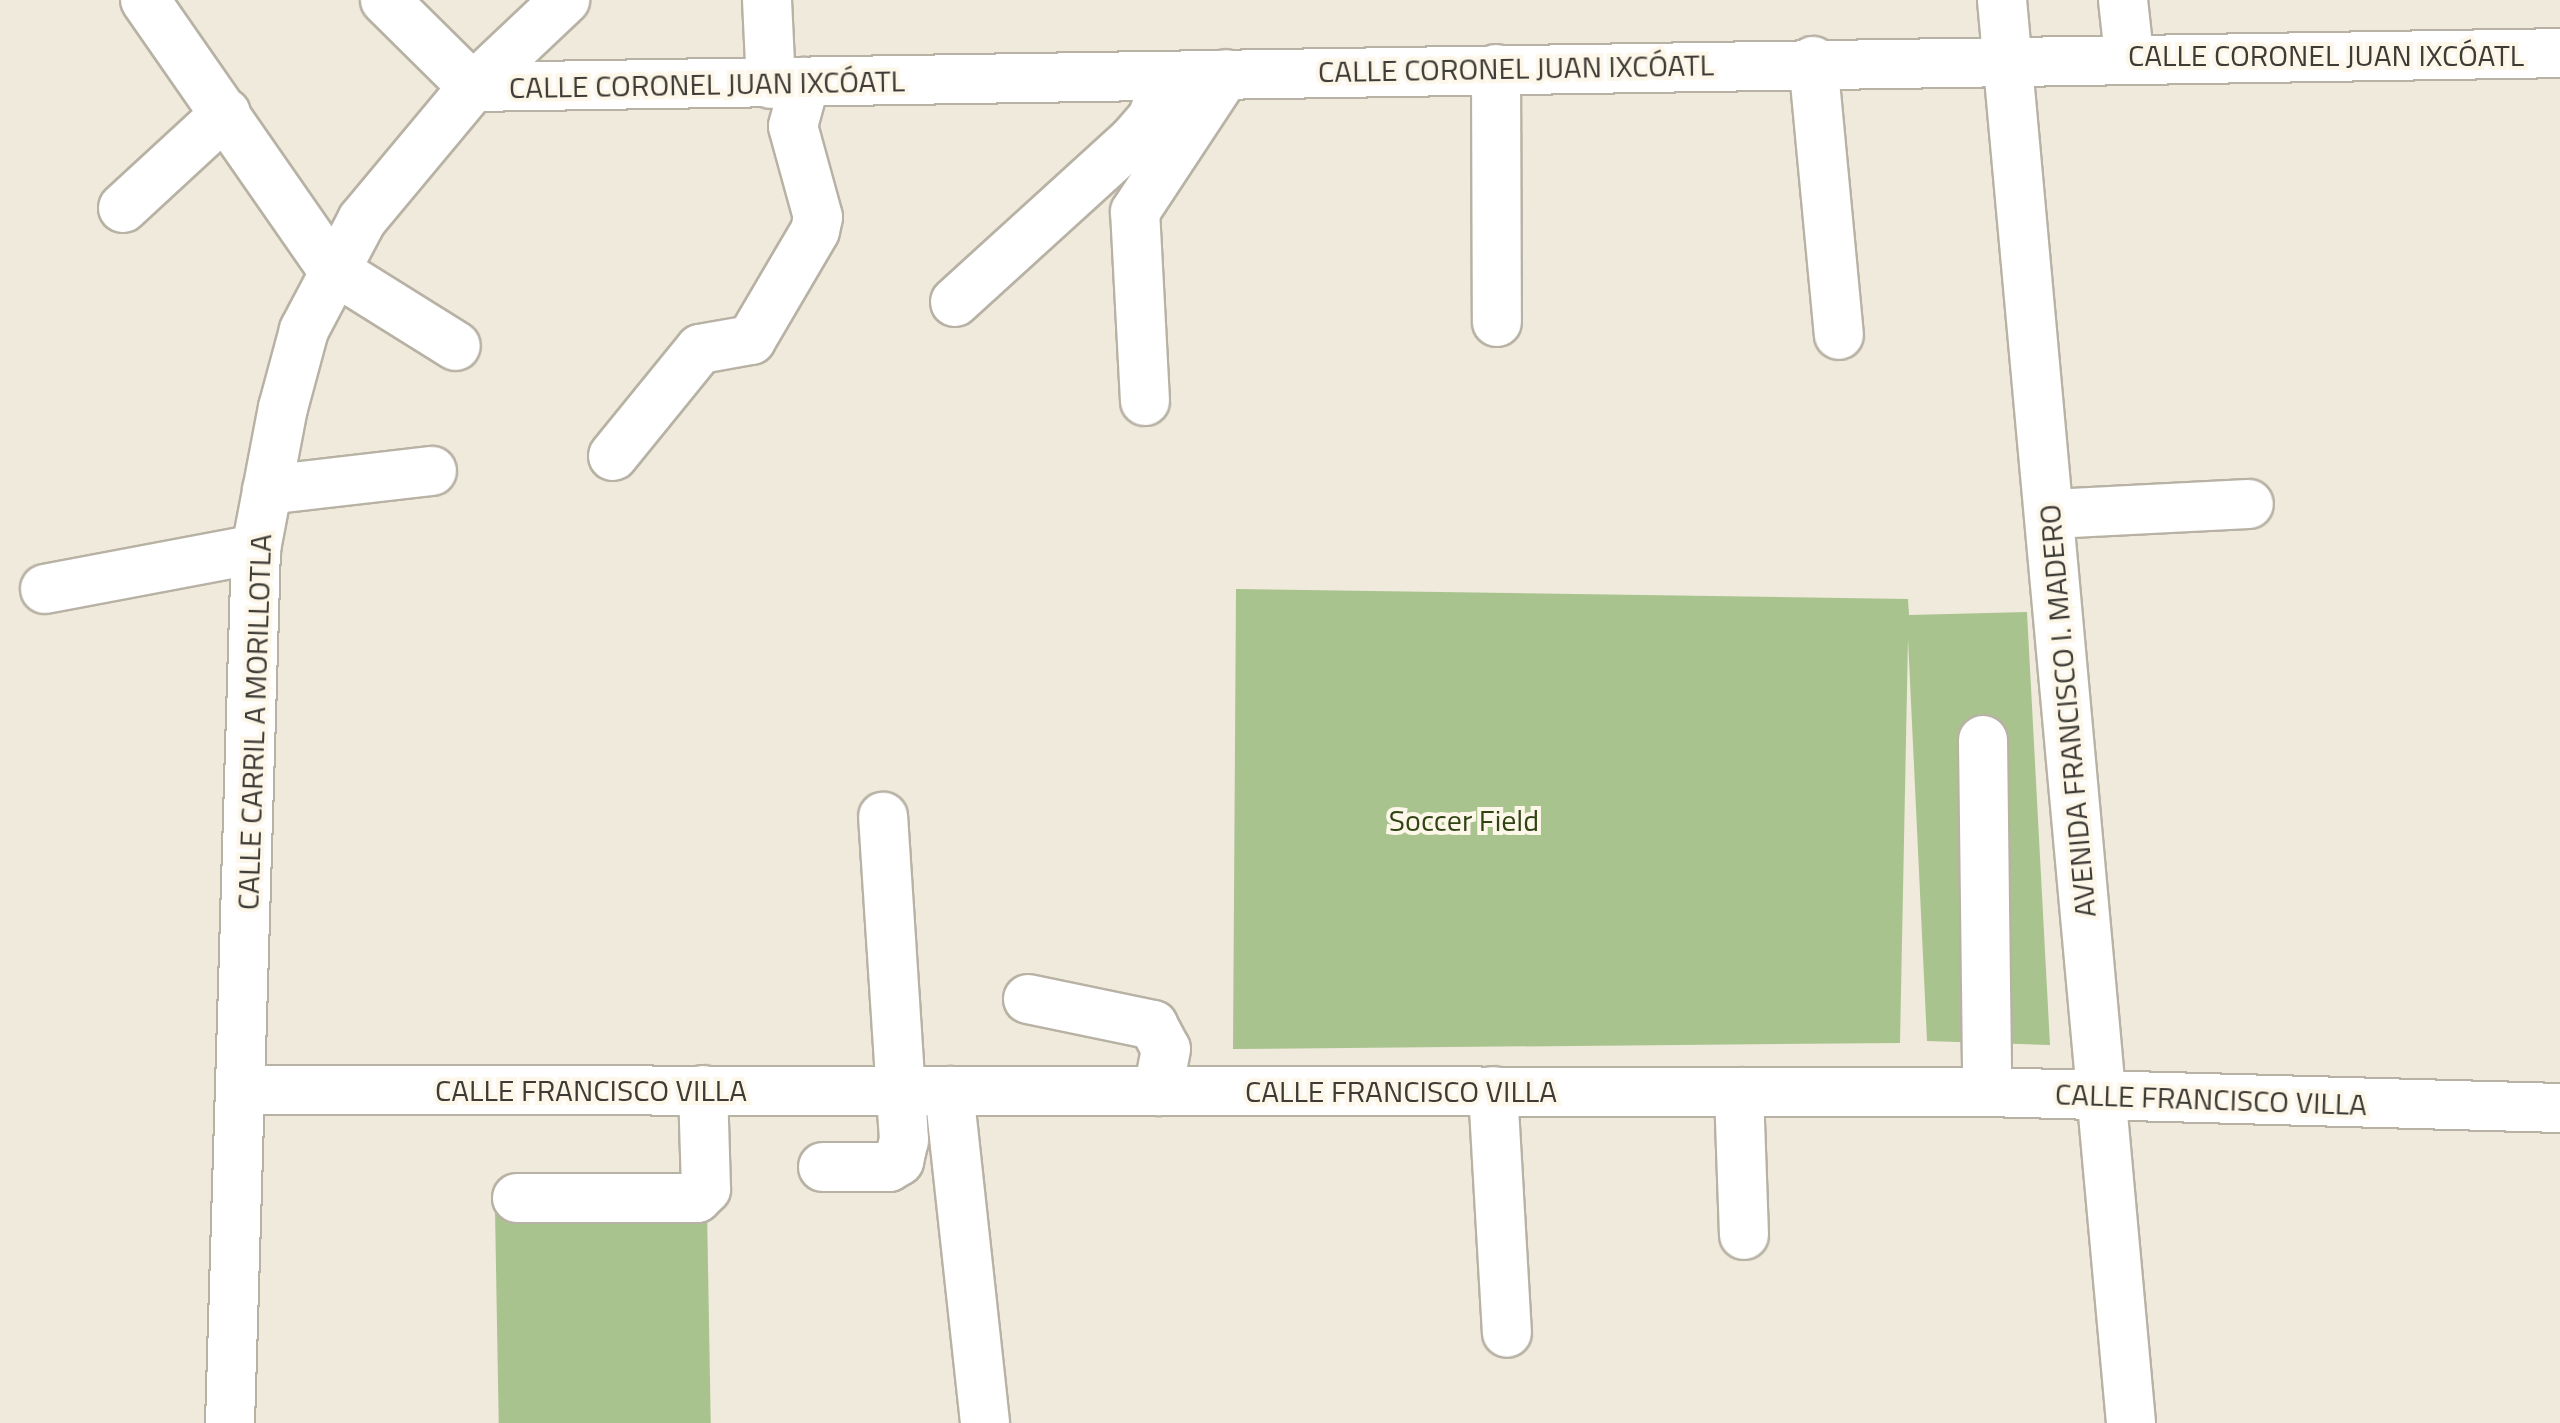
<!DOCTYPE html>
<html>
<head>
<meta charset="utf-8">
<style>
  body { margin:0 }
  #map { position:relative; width:2560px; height:1423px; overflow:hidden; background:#f0eadc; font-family:"Titillium Web",sans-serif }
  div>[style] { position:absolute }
  .green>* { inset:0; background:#a9c38e; transform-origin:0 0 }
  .roads { filter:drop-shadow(2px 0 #b8b2a5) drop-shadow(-2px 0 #b8b2a5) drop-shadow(0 2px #b8b2a5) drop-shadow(0 -2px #b8b2a5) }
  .minor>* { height:48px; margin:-24px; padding:0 24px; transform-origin:24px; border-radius:24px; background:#fff }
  span { translate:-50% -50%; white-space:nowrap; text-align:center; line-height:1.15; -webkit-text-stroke:8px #fdf7e9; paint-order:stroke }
  .street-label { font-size:30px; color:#3d3b36 }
  .park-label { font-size:30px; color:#2f4313 }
</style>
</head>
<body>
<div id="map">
  <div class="green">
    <div style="clip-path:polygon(1236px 589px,1908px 599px,1909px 615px,2027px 612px,2050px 1045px,1927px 1041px,1908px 639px,1900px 1043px,1233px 1049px)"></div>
    <div style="left:707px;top:1208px;width:215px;height:212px;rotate:89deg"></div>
  </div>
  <div class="roads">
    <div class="minor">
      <div style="left:145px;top:0;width:326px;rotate:55.2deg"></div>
      <div style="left:331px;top:268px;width:147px;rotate:32deg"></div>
      <div style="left:385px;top:0;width:124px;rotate:44.7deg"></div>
      <div style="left:473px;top:87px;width:2087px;rotate:-0.93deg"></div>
      <div style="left:767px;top:0;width:84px;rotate:87.3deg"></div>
      <div style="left:2002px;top:0;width:1429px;rotate:84.82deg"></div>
      <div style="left:2123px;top:0;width:55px;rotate:83.8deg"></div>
      <div style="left:1813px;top:61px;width:275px;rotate:84.6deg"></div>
      <div style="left:1496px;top:69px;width:253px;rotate:89.8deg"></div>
      <div style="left:123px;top:208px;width:140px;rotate:-42.7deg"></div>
      <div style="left:955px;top:302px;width:241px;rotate:-42.3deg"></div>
      <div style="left:1133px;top:140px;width:29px;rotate:-49deg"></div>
      <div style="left:1152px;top:118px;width:43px;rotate:-69.4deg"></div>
      <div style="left:1145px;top:401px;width:189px;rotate:-93deg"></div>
      <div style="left:1135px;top:212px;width:165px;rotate:-56.6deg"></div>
      <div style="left:613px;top:456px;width:138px;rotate:-50.9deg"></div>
      <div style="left:700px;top:349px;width:52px;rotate:-10deg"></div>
      <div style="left:751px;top:340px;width:126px;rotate:-59.6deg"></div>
      <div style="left:815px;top:231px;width:14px;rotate:-78deg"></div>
      <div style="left:818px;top:217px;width:94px;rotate:-105.4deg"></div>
      <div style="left:793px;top:126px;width:46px;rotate:-74.7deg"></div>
      <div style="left:267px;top:490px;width:166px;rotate:-6.6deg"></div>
      <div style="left:2051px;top:514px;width:198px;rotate:-2.9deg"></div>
      <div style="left:45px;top:589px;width:215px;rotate:-10.7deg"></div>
      <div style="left:1983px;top:740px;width:352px;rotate:89.3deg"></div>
      <div style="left:1028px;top:999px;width:128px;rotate:11.7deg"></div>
      <div style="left:1153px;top:1025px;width:27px;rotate:62deg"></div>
      <div style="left:1166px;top:1049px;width:43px;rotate:100.8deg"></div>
      <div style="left:242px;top:1090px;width:1745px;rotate:0.07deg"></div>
      <div style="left:1987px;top:1092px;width:573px;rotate:1.6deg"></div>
      <div style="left:949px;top:1091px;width:334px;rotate:83.8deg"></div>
      <div style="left:1493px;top:1091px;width:242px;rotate:86.7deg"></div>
      <div style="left:1739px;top:1092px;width:143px;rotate:88deg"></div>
      <div style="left:823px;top:1167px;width:66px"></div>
      <div style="left:889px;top:1167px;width:12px;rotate:-31deg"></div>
      <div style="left:899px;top:1161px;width:22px;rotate:-77deg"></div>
      <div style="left:904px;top:1140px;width:324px;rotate:-93.7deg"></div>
      <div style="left:517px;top:1198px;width:180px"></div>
      <div style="left:697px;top:1198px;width:13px;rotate:-45deg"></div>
      <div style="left:706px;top:1189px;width:99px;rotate:-91.7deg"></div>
      <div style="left:230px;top:1423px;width:874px;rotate:-88.3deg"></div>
      <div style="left:256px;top:549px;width:144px;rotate:-79.2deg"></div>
      <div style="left:283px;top:408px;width:81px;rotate:-74.9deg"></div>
      <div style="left:304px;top:330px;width:124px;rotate:-62.2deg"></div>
      <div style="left:362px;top:220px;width:173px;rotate:-50.2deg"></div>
      <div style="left:473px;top:87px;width:127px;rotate:-43.4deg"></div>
    </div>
  </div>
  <div class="street-label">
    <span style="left:2326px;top:55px">CALLE CORONEL JUAN IXCÓATL</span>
    <span style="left:1516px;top:68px;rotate:-1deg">CALLE CORONEL JUAN IXCÓATL</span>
    <span style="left:707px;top:84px;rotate:-1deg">CALLE CORONEL JUAN IXCÓATL</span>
    <span style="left:2067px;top:711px;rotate:-95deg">AVENIDA FRANCISCO I. MADERO</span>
    <span style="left:254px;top:722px;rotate:-88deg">CALLE CARRIL A MORILLOTLA</span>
    <span style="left:591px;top:1090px">CALLE FRANCISCO VILLA</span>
    <span style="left:1401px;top:1091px">CALLE FRANCISCO VILLA</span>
    <span style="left:2211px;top:1099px;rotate:2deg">CALLE FRANCISCO VILLA</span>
  </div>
  <div class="park-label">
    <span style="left:1464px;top:820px">Soccer Field</span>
  </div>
</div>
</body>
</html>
